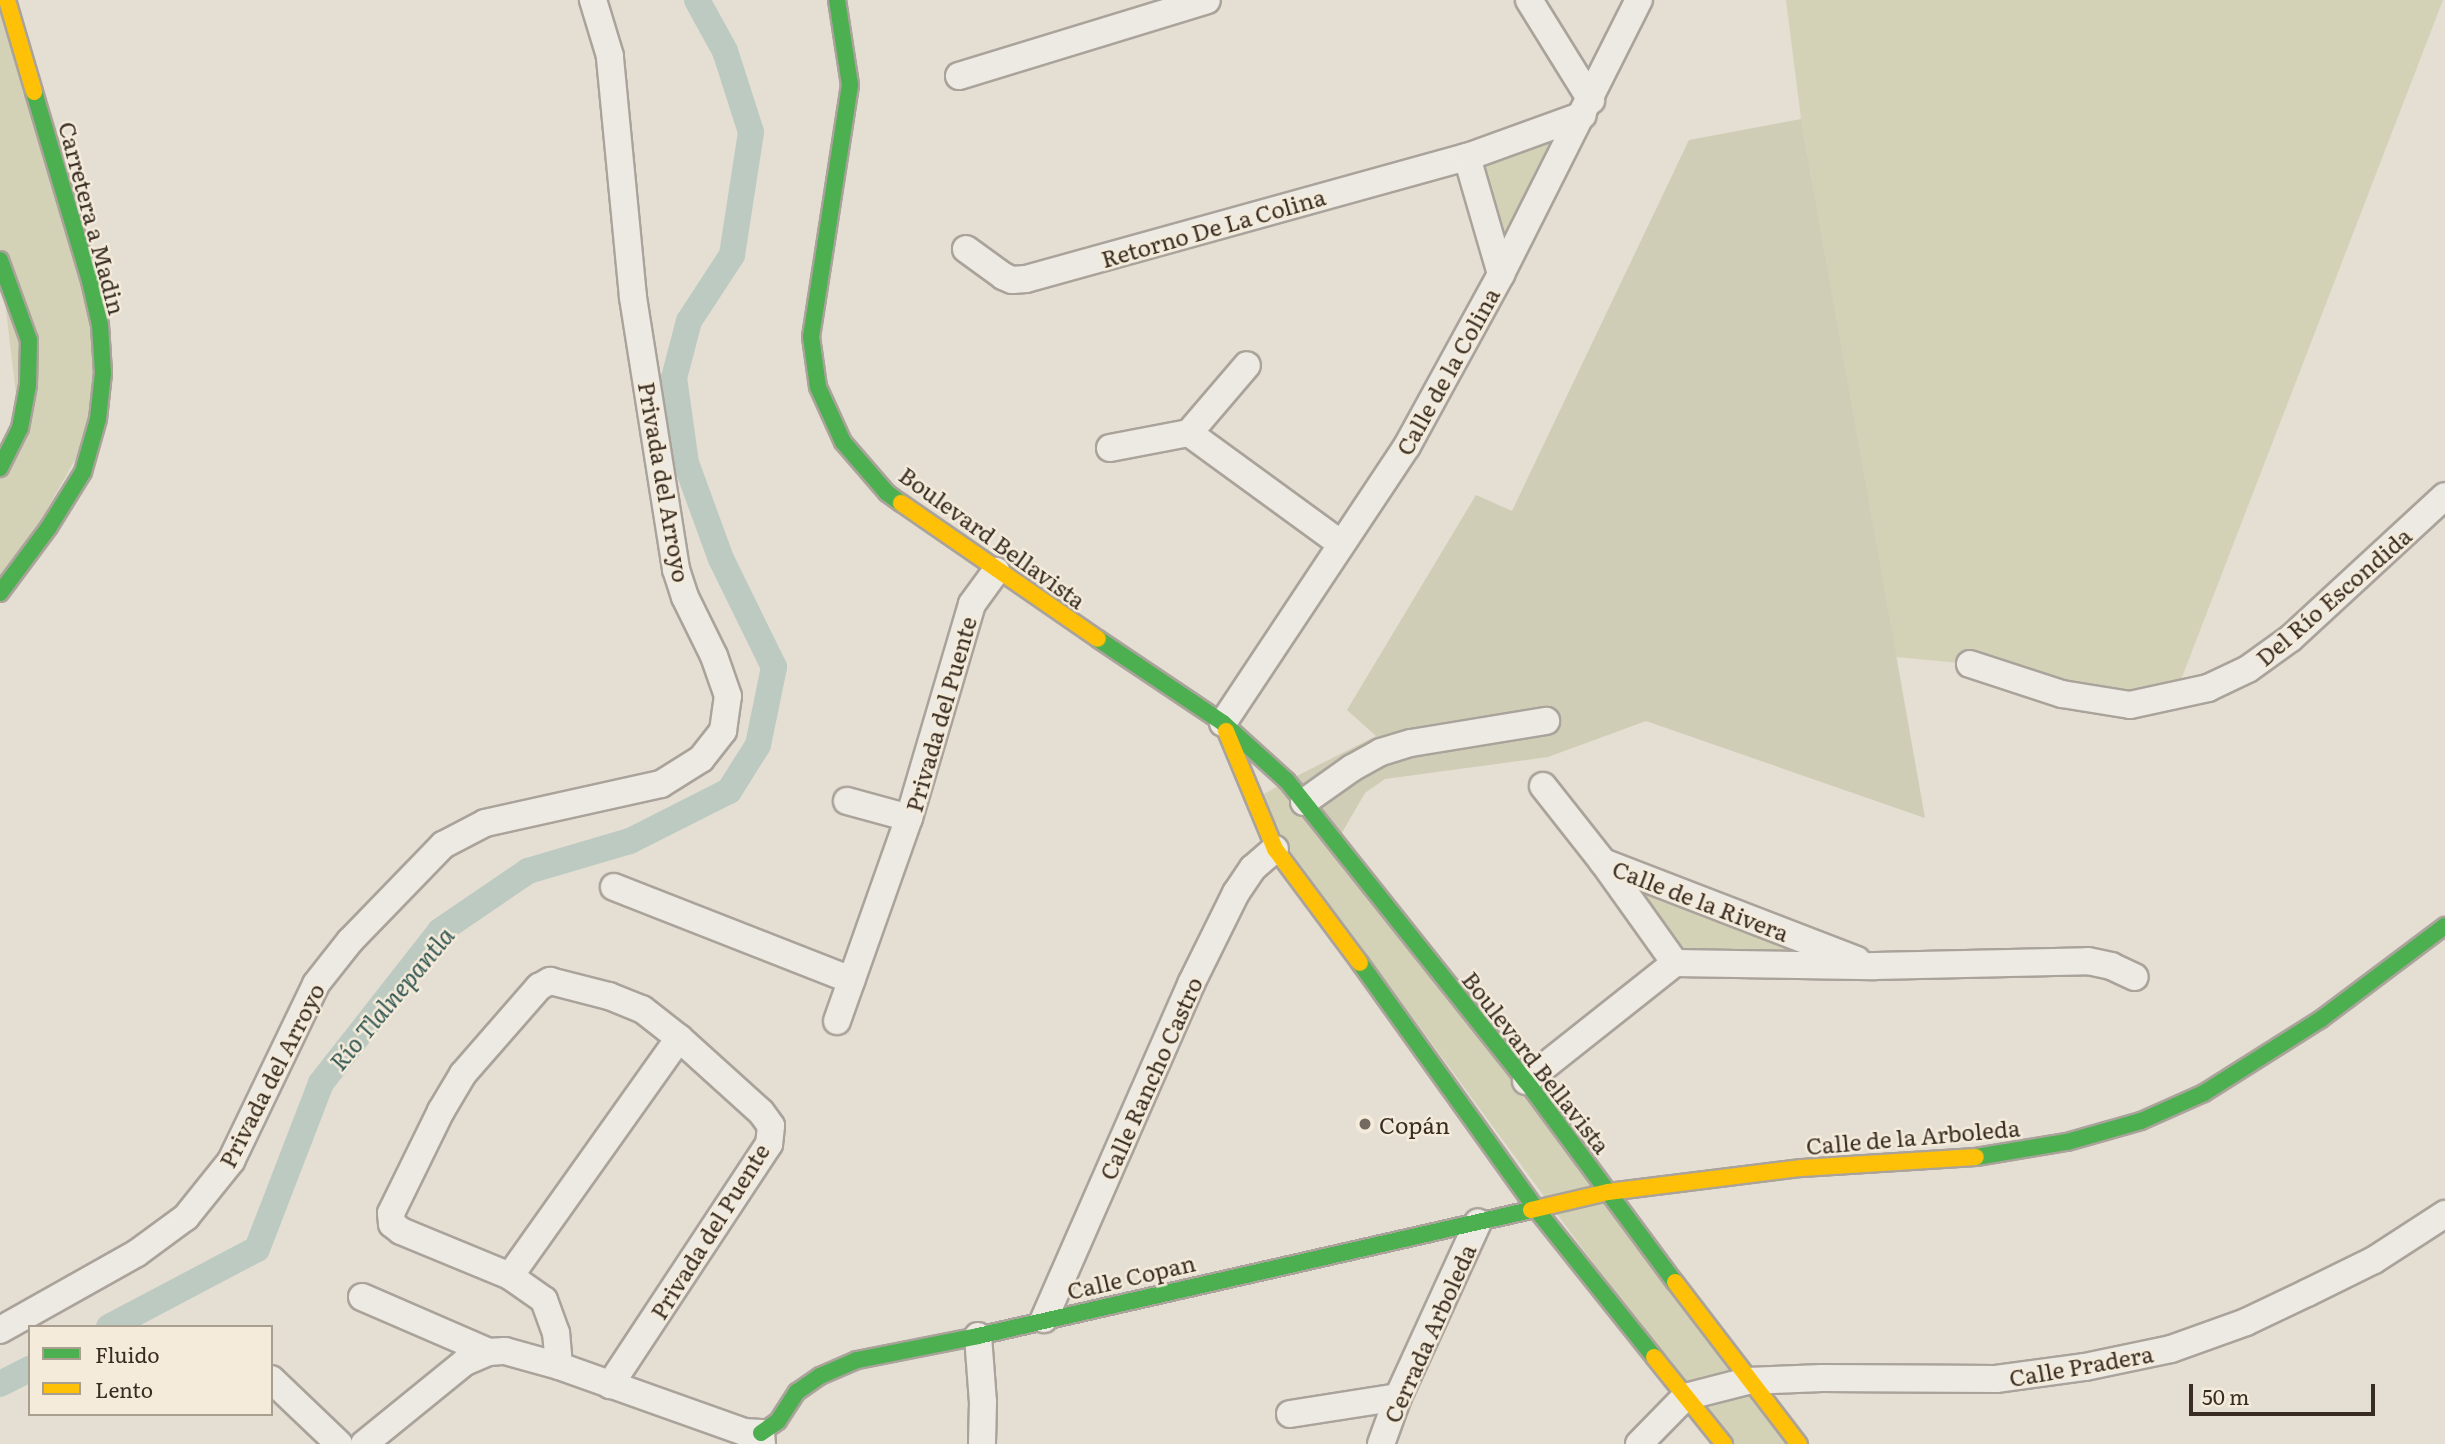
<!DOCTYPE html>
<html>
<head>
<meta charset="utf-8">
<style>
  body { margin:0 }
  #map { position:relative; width:2445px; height:1444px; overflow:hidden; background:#e4ded3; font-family:Literata,serif }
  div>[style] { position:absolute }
  .green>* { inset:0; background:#d4d2b6 }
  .cemetery>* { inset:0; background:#cfcdb5 }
  .canal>* { height:26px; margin:-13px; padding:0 13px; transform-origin:13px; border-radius:13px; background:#bccac1 }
  .roads { filter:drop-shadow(2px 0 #aaa39b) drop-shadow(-2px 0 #aaa39b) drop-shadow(0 2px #aaa39b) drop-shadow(0 -2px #aaa39b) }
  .street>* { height:26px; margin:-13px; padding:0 13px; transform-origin:13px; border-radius:13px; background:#edeae3 }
  .fast>* { height:16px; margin:-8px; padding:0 8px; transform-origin:8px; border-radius:8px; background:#4caf50 }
  .slow>* { height:16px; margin:-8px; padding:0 8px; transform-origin:8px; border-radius:8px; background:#ffc107 }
  .dots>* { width:19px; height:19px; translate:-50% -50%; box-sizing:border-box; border:4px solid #f4ebda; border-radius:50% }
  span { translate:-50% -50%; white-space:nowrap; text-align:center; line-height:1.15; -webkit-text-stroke:5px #f4ebda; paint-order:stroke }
  .street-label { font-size:23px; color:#392c22 }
  .poi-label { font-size:23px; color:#392c22 }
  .left { translate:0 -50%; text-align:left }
  .water-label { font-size:24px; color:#335753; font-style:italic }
  .legend { position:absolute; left:28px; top:1325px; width:245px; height:91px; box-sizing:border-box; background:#f4ebda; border:2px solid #a99f90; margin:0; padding:9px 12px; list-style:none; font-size:21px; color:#392c22 }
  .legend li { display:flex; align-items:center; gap:14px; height:35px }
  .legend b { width:35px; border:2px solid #a99f90 }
  .scale { position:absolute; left:2189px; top:1384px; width:186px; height:32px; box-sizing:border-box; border:4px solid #392c22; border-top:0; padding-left:9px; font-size:21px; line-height:24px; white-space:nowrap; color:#392c22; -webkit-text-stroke:5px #f4ebda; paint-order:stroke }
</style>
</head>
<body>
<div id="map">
  <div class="green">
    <div style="clip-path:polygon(0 0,90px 281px,98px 419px,0 593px,0 468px,20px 428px,0 260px)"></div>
    <div style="clip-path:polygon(1786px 0,2443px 0,2174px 698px,2130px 705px,1970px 664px,1896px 657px,1801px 119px)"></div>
    <div style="clip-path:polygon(1583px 115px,1501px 274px,1467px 157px)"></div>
    <div style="clip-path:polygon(1287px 781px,1799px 1444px,1726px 1444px,1253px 800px)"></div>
    <div style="clip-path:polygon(1603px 862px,1875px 966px,1675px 963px)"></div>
  </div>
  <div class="cemetery">
    <div style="clip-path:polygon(1801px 119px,1925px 818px,1646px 721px,1548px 757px,1385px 779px,1365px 793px,1336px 843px,1287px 781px,1376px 736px,1347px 710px,1476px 495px,1512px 511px,1689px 140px)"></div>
  </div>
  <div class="canal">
    <div style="left:109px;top:1327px;width:167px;rotate:-27.8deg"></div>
    <div style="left:257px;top:1249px;width:178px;rotate:-68.9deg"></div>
    <div style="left:321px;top:1083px;width:193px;rotate:-51.9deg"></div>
    <div style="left:440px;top:931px;width:107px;rotate:-34.3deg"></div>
    <div style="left:528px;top:871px;width:106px;rotate:-16.4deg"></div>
    <div style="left:630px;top:841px;width:111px;rotate:-26.8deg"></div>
    <div style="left:729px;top:791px;width:54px;rotate:-57.8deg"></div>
    <div style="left:758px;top:745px;width:80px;rotate:-78.4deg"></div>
    <div style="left:774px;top:667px;width:120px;rotate:-116.1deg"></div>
    <div style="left:721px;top:559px;width:102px;rotate:-110deg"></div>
    <div style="left:686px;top:463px;width:86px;rotate:-98deg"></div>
    <div style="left:674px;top:378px;width:59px;rotate:-75.3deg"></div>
    <div style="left:689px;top:321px;width:79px;rotate:-56.9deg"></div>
    <div style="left:732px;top:255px;width:124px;rotate:-81.2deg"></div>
    <div style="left:751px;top:132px;width:85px;rotate:-107.8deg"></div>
    <div style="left:725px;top:51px;width:58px;rotate:-118.8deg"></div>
    <div style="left:0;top:1384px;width:34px;rotate:-27deg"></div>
  </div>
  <div class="roads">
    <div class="street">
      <div style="left:1529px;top:0;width:118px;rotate:58.2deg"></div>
      <div style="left:959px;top:76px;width:259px;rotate:-17deg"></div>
      <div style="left:1467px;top:157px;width:122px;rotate:73.8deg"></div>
      <div style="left:966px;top:249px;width:46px;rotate:36.1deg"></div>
      <div style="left:1003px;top:276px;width:10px;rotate:24deg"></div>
      <div style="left:1012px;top:280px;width:14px;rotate:-4deg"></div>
      <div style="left:1026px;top:279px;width:458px;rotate:-15.5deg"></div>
      <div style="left:1467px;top:157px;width:123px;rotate:-19.9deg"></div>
      <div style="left:1189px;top:433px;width:188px;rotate:36.1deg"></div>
      <div style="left:1110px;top:448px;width:80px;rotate:-10.8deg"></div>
      <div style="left:1189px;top:433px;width:89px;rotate:-49.5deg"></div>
      <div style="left:1970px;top:664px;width:97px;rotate:18.1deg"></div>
      <div style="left:2062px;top:694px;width:69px;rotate:9.2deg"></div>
      <div style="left:2130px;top:705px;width:80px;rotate:-12.3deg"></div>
      <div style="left:2208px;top:688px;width:44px;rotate:-25.4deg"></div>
      <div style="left:2248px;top:669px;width:53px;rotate:-35.8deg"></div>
      <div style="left:2291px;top:638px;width:209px;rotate:-42.7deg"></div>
      <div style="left:1223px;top:723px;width:333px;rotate:-56.4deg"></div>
      <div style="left:1407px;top:446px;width:196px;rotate:-61.3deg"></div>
      <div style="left:1501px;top:274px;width:307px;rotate:-63.3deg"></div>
      <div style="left:1543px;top:786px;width:97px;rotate:51.7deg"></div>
      <div style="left:1603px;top:862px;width:124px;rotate:54.5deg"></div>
      <div style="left:1675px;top:963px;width:200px;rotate:0.9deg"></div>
      <div style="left:1875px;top:966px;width:213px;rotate:-1.3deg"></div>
      <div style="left:2088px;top:961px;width:24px;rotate:12deg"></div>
      <div style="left:2111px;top:966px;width:26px;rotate:25deg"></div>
      <div style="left:847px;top:801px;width:64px;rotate:15.3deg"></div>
      <div style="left:1304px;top:802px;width:59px;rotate:-35.3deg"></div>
      <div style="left:1352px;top:768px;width:33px;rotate:-29deg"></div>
      <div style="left:1381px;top:752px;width:31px;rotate:-17deg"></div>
      <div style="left:1411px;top:743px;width:137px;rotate:-9.3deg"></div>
      <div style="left:1603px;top:862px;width:272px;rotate:21.1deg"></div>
      <div style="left:614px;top:887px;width:255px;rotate:21.4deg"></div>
      <div style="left:837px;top:1021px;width:215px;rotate:-70.5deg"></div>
      <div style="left:909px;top:818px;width:223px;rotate:-73.6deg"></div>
      <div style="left:972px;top:604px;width:41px;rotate:-54deg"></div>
      <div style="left:1526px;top:1081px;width:190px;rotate:-38.4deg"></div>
      <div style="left:510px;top:1276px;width:292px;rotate:-54.6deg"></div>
      <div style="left:362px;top:1297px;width:138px;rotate:23.4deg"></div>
      <div style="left:1044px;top:1319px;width:366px;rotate:-66.3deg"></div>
      <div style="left:1191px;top:984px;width:102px;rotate:-63.7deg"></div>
      <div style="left:1236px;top:893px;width:30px;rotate:-56deg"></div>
      <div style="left:1253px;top:868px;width:29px;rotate:-41deg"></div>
      <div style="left:0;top:1330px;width:157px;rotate:-29.3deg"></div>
      <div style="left:137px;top:1253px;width:61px;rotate:-36.3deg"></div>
      <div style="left:186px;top:1217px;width:72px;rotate:-51.2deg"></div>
      <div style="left:231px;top:1161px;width:196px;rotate:-64.3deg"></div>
      <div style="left:316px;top:984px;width:55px;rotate:-51.7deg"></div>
      <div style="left:350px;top:941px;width:134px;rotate:-45.9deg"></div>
      <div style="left:443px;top:845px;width:47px;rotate:-27.6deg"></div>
      <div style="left:485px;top:823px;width:180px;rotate:-12.5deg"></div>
      <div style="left:661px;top:784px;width:47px;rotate:-32deg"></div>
      <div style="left:701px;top:759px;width:36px;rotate:-52deg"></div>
      <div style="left:723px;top:731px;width:35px;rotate:-82deg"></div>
      <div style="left:728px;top:696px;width:42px;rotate:-109.3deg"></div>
      <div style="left:714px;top:656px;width:66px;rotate:-116.2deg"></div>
      <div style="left:685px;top:597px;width:29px;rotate:-108deg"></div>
      <div style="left:676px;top:569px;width:275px;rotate:-99deg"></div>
      <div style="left:633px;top:297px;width:242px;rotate:-95.5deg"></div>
      <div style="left:610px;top:56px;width:59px;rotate:-106.9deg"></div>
      <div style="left:978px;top:1336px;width:66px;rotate:85.7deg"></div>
      <div style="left:983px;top:1402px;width:42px;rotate:91.4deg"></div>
      <div style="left:559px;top:1366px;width:33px;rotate:-95deg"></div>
      <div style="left:556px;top:1333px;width:35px;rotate:-110deg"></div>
      <div style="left:544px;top:1300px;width:42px;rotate:-144.8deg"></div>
      <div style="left:510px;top:1276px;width:118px;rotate:-157.6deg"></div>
      <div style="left:401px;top:1231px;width:11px;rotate:-142deg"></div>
      <div style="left:392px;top:1224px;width:11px;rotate:-95deg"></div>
      <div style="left:391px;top:1213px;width:114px;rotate:-63.9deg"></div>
      <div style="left:441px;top:1111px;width:43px;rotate:-59.3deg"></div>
      <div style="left:463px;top:1074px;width:116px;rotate:-48.9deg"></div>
      <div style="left:539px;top:987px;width:13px;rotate:-29deg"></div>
      <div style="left:550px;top:981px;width:61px;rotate:14.3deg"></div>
      <div style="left:609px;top:996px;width:35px;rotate:22deg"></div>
      <div style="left:642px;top:1009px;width:47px;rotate:38.1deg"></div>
      <div style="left:679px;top:1038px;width:110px;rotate:42.1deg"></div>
      <div style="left:761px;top:1112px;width:17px;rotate:54deg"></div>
      <div style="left:771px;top:1126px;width:18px;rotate:96deg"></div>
      <div style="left:769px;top:1144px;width:289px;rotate:123.4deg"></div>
      <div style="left:271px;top:1379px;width:94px;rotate:43.7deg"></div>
      <div style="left:1290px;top:1414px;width:109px;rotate:-8.9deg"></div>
      <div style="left:364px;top:1444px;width:130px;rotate:-39.1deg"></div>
      <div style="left:465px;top:1362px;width:26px;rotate:-23deg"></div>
      <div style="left:489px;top:1352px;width:16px;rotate:-4deg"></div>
      <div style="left:505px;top:1351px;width:56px;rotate:15.5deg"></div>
      <div style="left:559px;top:1366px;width:196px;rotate:19.6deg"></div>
      <div style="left:744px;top:1432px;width:17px;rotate:3deg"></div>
      <div style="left:761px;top:1433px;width:11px;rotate:85deg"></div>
      <div style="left:1381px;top:1444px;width:50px;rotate:-70.1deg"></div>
      <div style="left:1398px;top:1397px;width:192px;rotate:-65.4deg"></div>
      <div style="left:1639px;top:1444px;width:66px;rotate:-45.6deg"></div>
      <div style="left:1685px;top:1397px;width:65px;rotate:-14.3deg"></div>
      <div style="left:1748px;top:1381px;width:74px;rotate:-2.3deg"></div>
      <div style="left:1822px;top:1378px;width:174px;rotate:0.3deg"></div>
      <div style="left:1996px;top:1379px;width:90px;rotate:-7.7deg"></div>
      <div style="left:2085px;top:1367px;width:88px;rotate:-11.8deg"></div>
      <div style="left:2171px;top:1349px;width:80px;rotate:-19.8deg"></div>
      <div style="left:2246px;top:1322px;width:68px;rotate:-25.4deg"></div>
      <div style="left:2307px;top:1293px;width:75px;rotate:-26.2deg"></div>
      <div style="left:2374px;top:1260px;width:85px;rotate:-32.9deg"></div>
    </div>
    <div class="fast">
      <div style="left:837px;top:0;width:86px;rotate:81.3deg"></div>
      <div style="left:850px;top:85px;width:255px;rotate:98.8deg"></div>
      <div style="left:811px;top:337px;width:50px;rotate:82deg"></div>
      <div style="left:818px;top:387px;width:60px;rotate:65.6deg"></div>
      <div style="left:843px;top:442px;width:67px;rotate:49.2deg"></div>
      <div style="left:887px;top:493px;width:17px;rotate:36deg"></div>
      <div style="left:0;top:260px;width:85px;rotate:70.1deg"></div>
      <div style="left:29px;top:340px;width:45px;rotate:91.3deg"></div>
      <div style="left:28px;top:385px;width:44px;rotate:100.5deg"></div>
      <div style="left:20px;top:428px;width:45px;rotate:116.6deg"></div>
      <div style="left:0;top:593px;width:82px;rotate:-53.4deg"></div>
      <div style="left:49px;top:527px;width:65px;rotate:-58.3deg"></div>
      <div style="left:83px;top:472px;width:55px;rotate:-74.2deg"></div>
      <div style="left:98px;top:419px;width:46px;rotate:-83.8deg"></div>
      <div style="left:103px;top:373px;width:48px;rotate:-93.6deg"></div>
      <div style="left:100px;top:325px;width:45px;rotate:-102.8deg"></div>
      <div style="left:90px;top:281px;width:197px;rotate:-106.5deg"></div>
      <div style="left:1098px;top:639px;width:151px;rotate:33.9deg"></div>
      <div style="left:1223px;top:723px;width:86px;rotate:42.2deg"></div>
      <div style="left:1287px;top:781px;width:384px;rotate:51.5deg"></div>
      <div style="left:1526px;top:1081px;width:250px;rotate:53.5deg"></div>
      <div style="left:1360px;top:963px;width:302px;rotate:54.4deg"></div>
      <div style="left:1536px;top:1209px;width:189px;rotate:51.4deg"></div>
      <div style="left:1976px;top:1157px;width:92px;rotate:-9.4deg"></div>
      <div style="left:2067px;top:1142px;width:77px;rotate:-15.8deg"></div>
      <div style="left:2141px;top:1121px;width:69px;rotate:-24deg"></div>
      <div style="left:2204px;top:1093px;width:138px;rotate:-32.3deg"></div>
      <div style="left:2321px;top:1019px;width:155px;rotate:-36.9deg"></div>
      <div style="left:761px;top:1433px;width:21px;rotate:-35deg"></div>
      <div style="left:778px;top:1421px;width:35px;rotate:-57deg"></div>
      <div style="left:797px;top:1392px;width:28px;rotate:-35deg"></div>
      <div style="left:820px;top:1376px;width:40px;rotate:-23.4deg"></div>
      <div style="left:857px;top:1360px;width:123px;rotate:-11.2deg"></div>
      <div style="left:978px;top:1336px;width:567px;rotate:-12.84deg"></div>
    </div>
    <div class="slow">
      <div style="left:7px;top:0;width:96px;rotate:73.6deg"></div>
      <div style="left:901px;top:503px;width:239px;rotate:34.6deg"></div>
      <div style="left:1226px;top:731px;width:128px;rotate:67.4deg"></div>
      <div style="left:1275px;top:849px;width:142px;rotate:53.3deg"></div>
      <div style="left:1531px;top:1210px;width:79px;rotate:-13.2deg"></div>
      <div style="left:1608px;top:1192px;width:195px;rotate:-7.1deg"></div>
      <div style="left:1802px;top:1168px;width:174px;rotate:-3.6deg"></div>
      <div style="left:1675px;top:1282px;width:204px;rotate:52.6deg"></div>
      <div style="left:1654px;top:1357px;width:112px;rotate:51.2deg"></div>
    </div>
  </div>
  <div class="dots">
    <div style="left:1365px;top:1124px;background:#756a60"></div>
  </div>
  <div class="street-label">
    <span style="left:93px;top:218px;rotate:75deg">Carretera a Madin</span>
    <span style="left:1213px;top:227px;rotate:-16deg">Retorno De La Colina</span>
    <span style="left:1447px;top:371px;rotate:-61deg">Calle de la Colina</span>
    <span style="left:665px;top:482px;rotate:80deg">Privada del Arroyo</span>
    <span style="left:993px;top:537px;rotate:36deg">Boulevard Bellavista</span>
    <span style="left:2333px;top:596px;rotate:-41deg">Del Río Escondida</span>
    <span style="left:940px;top:714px;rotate:-74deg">Privada del Puente</span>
    <span style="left:1701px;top:900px;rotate:21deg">Calle de la Rivera</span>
    <span style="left:1537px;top:1062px;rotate:52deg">Boulevard Bellavista</span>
    <span style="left:271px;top:1075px;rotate:-63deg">Privada del Arroyo</span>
    <span style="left:1150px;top:1078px;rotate:-66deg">Calle Rancho Castro</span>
    <span style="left:1913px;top:1136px;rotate:-5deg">Calle de la Arboleda</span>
    <span style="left:709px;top:1231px;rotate:-58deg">Privada del Puente</span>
    <span style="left:1131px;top:1276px;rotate:-13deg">Calle Copan</span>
    <span style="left:1429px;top:1333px;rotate:-66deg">Cerrada Arboleda</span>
    <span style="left:2081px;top:1365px;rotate:-10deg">Calle Pradera</span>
  </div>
  <div class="poi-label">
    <span class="left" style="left:1379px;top:1124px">Copán</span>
  </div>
  <div class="water-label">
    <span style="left:391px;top:998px;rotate:-50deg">Río Tlalnepantla</span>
  </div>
  <ul class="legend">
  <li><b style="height:9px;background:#4caf50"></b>Fluido</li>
  <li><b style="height:9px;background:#ffc107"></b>Lento</li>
  </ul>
  <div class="scale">50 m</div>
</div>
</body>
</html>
